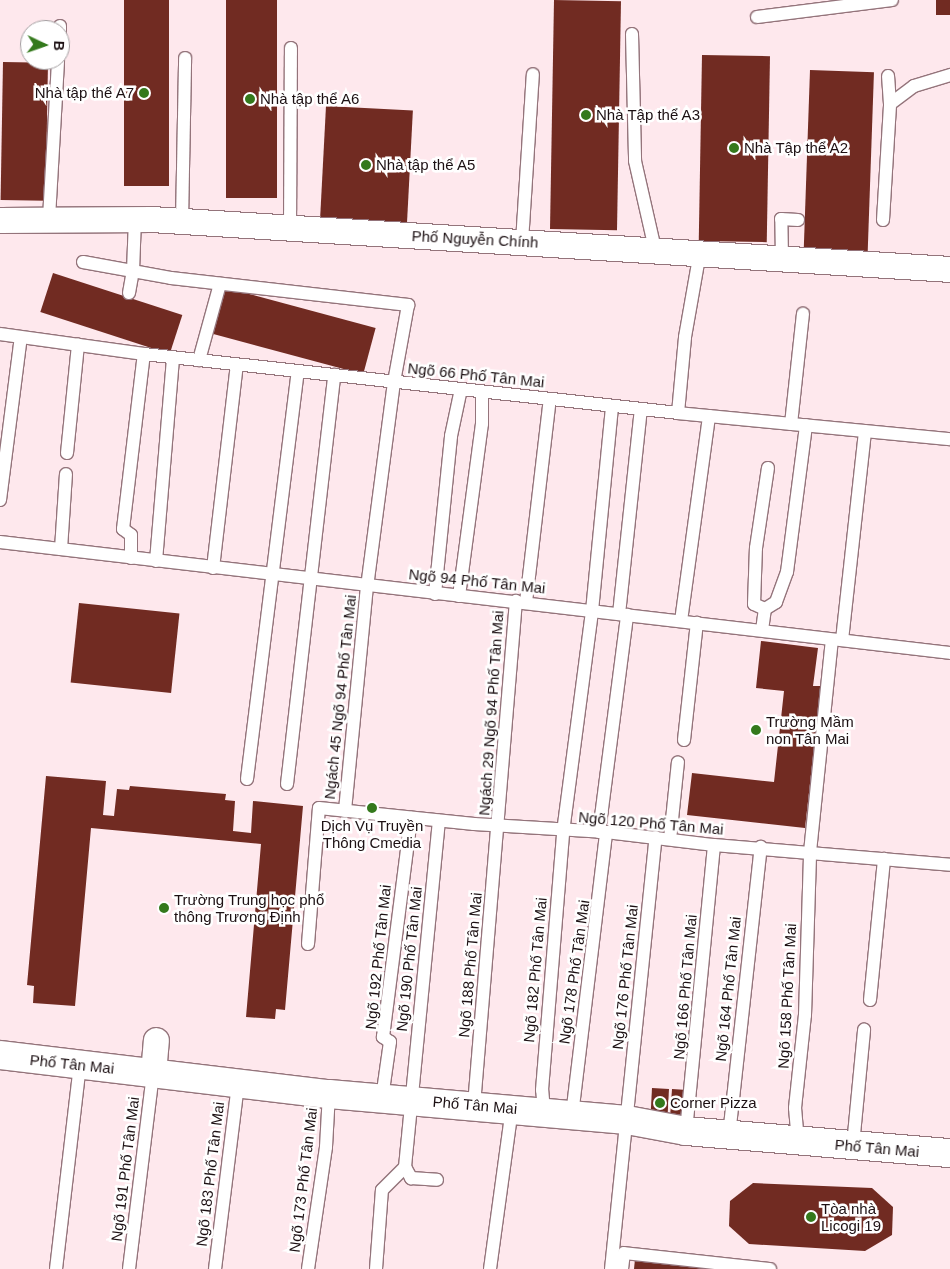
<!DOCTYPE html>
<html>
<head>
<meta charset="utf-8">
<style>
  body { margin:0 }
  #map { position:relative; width:950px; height:1269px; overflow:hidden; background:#fee8ed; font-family:Arial,sans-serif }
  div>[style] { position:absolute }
  .building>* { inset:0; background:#712b22; transform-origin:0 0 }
  .roads { filter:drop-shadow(1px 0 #94747b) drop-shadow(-1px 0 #94747b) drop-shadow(0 1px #94747b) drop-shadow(0 -1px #94747b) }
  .service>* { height:12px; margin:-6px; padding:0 6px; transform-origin:6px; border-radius:6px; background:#fff }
  .minor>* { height:25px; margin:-12.5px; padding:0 12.5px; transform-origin:12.5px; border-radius:12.5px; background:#fff }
  .tertiary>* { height:28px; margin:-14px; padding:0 14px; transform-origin:14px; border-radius:14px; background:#fff }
  .dots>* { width:14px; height:14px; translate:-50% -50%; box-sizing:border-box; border:2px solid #fff; border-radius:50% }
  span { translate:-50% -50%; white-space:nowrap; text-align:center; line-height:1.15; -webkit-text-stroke:5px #fff; paint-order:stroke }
  .poi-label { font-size:15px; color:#1c1013 }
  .right { translate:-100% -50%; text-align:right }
  .left { translate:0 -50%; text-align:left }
  .street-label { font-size:15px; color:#1c1013 }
  .north { position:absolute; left:20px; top:20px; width:50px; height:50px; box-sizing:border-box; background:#fff; border:1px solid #a49fa1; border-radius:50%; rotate:93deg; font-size:14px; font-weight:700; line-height:20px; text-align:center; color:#1c1013 }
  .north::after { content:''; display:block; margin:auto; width:18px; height:22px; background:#34791c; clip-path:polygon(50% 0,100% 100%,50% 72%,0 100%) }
</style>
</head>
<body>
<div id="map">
  <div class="building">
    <div style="left:124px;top:0;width:45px;height:186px"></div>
    <div style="left:226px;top:0;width:51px;height:198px"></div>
    <div style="left:554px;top:0;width:67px;height:229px;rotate:1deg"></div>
    <div style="left:936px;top:0;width:14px;height:15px"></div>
    <div style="left:702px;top:55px;width:68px;height:186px;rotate:1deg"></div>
    <div style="left:3px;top:62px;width:45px;height:138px;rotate:1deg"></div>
    <div style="left:810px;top:70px;width:64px;height:179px;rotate:2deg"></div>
    <div style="left:326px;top:106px;width:87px;height:113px;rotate:3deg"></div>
    <div style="left:53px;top:273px;width:136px;height:41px;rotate:18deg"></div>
    <div style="left:223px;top:287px;width:158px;height:48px;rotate:15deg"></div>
    <div style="left:79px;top:603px;width:101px;height:80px;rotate:6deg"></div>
    <div style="clip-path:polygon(761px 641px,818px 648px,813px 686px,821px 686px,805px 828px,687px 815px,692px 773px,774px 782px,784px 691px,756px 688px)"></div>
    <div style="clip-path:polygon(46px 776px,106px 781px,103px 815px,114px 816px,117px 789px,129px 790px,130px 786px,226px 794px,225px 800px,235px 801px,233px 831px,251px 833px,253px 801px,303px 806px,285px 1010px,276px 1009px,275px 1019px,246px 1017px,261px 844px,91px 828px,75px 1006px,33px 1003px,34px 986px,27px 985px)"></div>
    <div style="left:652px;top:1088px;width:17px;height:30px;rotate:3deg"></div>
    <div style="left:672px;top:1089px;width:15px;height:30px;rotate:4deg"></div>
    <div style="clip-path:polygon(753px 1183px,872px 1188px,893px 1207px,892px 1235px,865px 1251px,749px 1244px,729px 1226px,730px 1201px)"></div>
    <div style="clip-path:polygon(635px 1259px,713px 1269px,634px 1269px)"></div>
  </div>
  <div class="roads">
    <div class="service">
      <div style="left:757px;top:17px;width:136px;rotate:-7.2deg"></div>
      <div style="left:60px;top:31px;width:5px;rotate:-90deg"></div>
      <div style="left:632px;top:34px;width:127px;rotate:88.6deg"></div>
      <div style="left:635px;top:161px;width:90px;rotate:77.2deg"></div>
      <div style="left:890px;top:104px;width:30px;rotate:-37deg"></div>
      <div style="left:914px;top:86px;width:38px;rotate:-17deg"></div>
      <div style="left:49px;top:218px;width:158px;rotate:-86.7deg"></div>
      <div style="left:883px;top:220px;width:116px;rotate:-86.5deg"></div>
      <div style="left:890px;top:104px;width:28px;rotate:-94deg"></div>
      <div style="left:182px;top:221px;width:163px;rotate:-88.9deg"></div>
      <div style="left:290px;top:229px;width:181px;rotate:-89.7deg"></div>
      <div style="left:522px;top:242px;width:168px;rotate:-86.3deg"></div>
      <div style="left:782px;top:258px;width:39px;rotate:-91deg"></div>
      <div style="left:781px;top:219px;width:17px;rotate:3deg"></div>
      <div style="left:83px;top:262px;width:89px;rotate:10.3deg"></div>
      <div style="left:171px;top:278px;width:239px;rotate:6.5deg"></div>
      <div style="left:408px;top:305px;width:78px;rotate:100.3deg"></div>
      <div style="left:394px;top:382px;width:206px;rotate:97.5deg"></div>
      <div style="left:367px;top:586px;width:226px;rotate:95.6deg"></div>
      <div style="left:129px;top:293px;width:22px;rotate:-80deg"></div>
      <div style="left:133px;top:271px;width:52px;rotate:-87.8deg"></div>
      <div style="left:0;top:334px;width:145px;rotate:7.9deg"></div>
      <div style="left:144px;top:354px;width:537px;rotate:6.3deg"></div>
      <div style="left:678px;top:413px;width:273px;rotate:5.5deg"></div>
      <div style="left:199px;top:360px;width:79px;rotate:-74.6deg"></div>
      <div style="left:678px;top:413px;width:76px;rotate:-84.7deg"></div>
      <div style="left:685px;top:337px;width:86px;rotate:-80deg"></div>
      <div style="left:791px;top:424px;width:111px;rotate:-83.8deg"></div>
      <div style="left:67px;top:453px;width:109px;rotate:-84.2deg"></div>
      <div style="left:0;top:500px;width:164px;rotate:-82.7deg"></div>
      <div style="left:0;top:542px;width:956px;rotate:6.66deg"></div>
      <div style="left:61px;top:549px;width:75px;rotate:-86.2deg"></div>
      <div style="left:131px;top:558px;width:23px;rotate:-90deg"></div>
      <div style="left:131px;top:535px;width:10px;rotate:-143deg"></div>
      <div style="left:123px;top:529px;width:176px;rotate:-83.2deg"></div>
      <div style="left:156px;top:561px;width:204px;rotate:-85.2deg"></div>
      <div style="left:213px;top:568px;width:205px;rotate:-83.3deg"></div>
      <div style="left:435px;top:594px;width:159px;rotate:-84.2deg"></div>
      <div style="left:451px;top:436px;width:48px;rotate:-78deg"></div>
      <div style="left:459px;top:596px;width:174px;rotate:-82.4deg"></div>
      <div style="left:482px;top:424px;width:32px;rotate:-90deg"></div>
      <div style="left:526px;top:602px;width:204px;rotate:-83.3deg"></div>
      <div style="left:765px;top:609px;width:12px;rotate:-156deg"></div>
      <div style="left:754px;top:604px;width:56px;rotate:-88deg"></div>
      <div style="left:756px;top:548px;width:81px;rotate:-81.5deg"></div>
      <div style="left:619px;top:614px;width:206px;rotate:-83.9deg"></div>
      <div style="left:681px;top:621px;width:207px;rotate:-82.2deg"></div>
      <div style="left:762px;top:630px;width:21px;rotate:-82deg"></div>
      <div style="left:765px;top:609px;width:13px;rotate:-32deg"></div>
      <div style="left:776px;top:602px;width:32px;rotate:-70deg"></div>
      <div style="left:787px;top:572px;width:148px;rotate:-82.6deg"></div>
      <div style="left:842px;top:640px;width:210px;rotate:-83.7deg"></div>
      <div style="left:684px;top:740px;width:118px;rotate:-83.7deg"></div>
      <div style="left:247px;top:779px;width:411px;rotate:-82.9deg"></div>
      <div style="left:287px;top:784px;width:412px;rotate:-83.4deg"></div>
      <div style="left:599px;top:832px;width:219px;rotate:-82.6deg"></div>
      <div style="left:670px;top:839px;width:77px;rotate:-84.1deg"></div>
      <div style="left:308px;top:944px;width:136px;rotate:-85.4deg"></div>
      <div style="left:319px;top:808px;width:156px;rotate:5.9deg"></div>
      <div style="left:474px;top:824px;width:132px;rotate:3.5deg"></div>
      <div style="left:606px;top:832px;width:109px;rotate:6.9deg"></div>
      <div style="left:714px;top:845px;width:237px;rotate:4.8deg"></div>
      <div style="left:870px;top:1000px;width:142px;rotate:-84.3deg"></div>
      <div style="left:382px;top:1098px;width:57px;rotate:-81.9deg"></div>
      <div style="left:390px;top:1042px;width:9px;rotate:-144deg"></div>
      <div style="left:383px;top:1037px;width:221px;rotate:-82.7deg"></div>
      <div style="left:474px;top:1105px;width:506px;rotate:-85.24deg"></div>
      <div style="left:544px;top:1111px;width:21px;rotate:-95deg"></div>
      <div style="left:542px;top:1090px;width:259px;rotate:-85.3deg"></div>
      <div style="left:563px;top:832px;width:223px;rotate:-82.5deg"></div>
      <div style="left:592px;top:611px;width:206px;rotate:-84.4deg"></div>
      <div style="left:572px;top:1115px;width:285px;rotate:-83.1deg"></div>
      <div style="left:686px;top:1131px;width:287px;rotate:-84.4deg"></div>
      <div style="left:729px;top:1135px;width:290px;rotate:-83.7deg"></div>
      <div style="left:798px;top:1142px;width:34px;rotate:-95deg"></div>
      <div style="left:795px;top:1108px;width:94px;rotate:-83.9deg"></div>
      <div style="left:805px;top:1015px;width:163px;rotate:-88.2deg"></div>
      <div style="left:810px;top:852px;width:213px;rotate:-84.1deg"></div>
      <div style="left:853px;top:1145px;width:116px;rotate:-84.5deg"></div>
      <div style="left:405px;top:1167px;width:13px;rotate:61deg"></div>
      <div style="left:411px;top:1178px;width:26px;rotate:4deg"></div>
      <div style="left:56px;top:1269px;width:205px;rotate:-83.3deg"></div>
      <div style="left:129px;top:1269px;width:197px;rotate:-83deg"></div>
      <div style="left:215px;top:1269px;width:186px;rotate:-82.9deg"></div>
      <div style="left:308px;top:1269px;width:123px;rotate:-81.6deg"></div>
      <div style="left:326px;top:1147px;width:53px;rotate:-86.8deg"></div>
      <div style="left:376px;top:1269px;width:79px;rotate:-85.7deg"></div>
      <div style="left:382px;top:1190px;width:33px;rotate:-45deg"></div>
      <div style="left:405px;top:1167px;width:348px;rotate:-84.4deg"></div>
      <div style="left:490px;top:1269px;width:162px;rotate:-82.2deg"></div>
      <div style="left:611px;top:1269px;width:434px;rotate:-84.1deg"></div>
      <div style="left:622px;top:1269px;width:16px;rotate:-83deg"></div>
      <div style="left:624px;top:1253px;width:147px;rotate:6.3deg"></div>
    </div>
    <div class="minor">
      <div style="left:0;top:220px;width:151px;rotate:-0.4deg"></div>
      <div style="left:151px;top:219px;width:801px;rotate:3.58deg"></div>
      <div style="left:153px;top:1073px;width:33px;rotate:-85deg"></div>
    </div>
    <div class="tertiary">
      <div style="left:0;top:1055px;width:331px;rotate:6.8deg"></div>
      <div style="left:329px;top:1094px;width:299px;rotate:5deg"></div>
      <div style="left:627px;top:1120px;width:60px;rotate:10.6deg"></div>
      <div style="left:686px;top:1131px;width:265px;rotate:4.8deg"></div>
    </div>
  </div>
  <div class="dots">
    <div style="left:144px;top:93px;background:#34791c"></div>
    <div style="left:250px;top:99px;background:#34791c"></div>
    <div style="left:586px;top:115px;background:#34791c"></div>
    <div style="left:734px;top:148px;background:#34791c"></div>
    <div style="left:366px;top:165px;background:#34791c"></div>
    <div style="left:756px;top:730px;background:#34791c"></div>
    <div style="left:372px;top:808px;background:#34791c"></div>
    <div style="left:164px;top:908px;background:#34791c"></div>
    <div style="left:660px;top:1103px;background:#34791c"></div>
    <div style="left:811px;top:1217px;background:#34791c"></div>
  </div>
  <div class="poi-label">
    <span class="right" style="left:134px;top:93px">Nhà tập thể A7</span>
    <span class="left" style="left:260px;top:99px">Nhà tập thể A6</span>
    <span class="left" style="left:596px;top:115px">Nhà Tập thể A3</span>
    <span class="left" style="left:744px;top:148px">Nhà Tập thể A2</span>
    <span class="left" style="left:376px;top:165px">Nhà tập thể A5</span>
    <span class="left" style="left:766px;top:730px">Trường Mầm<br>non Tân Mai</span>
    <span style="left:372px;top:834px">Dịch Vụ Truyền<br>Thông Cmedia</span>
    <span class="left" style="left:174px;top:908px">Trường Trung học phổ<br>thông Trương Định</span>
    <span class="left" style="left:670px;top:1103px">Corner Pizza</span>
    <span class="left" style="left:821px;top:1217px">Tòa nhà<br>Licogi 19</span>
  </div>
  <div class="street-label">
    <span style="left:475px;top:239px;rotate:3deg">Phố Nguyễn Chính</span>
    <span style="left:476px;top:375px;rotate:6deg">Ngõ 66 Phố Tân Mai</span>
    <span style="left:477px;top:581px;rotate:6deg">Ngõ 94 Phố Tân Mai</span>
    <span style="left:340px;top:697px;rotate:-84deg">Ngách 45 Ngõ 94 Phố Tân Mai</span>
    <span style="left:491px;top:713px;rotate:-86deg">Ngách 29 Ngõ 94 Phố Tân Mai</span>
    <span style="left:651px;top:823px;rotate:5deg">Ngõ 120 Phố Tân Mai</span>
    <span style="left:378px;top:957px;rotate:-84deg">Ngõ 192 Phố Tân Mai</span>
    <span style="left:409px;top:959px;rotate:-84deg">Ngõ 190 Phố Tân Mai</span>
    <span style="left:470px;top:965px;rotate:-85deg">Ngõ 188 Phố Tân Mai</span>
    <span style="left:535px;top:970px;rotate:-85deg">Ngõ 182 Phố Tân Mai</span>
    <span style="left:574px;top:972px;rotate:-82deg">Ngõ 178 Phố Tân Mai</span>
    <span style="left:625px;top:977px;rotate:-84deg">Ngõ 176 Phố Tân Mai</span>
    <span style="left:685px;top:987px;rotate:-85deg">Ngõ 166 Phố Tân Mai</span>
    <span style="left:728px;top:989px;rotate:-84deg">Ngõ 164 Phố Tân Mai</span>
    <span style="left:787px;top:996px;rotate:-87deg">Ngõ 158 Phố Tân Mai</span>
    <span style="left:72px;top:1064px;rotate:6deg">Phố Tân Mai</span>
    <span style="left:475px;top:1105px;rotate:5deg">Phố Tân Mai</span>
    <span style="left:877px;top:1148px;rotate:5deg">Phố Tân Mai</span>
    <span style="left:125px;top:1169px;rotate:-83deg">Ngõ 191 Phố Tân Mai</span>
    <span style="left:210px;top:1174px;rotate:-83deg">Ngõ 183 Phố Tân Mai</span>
    <span style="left:303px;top:1180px;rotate:-83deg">Ngõ 173 Phố Tân Mai</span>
  </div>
  <div class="north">B</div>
</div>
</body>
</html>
